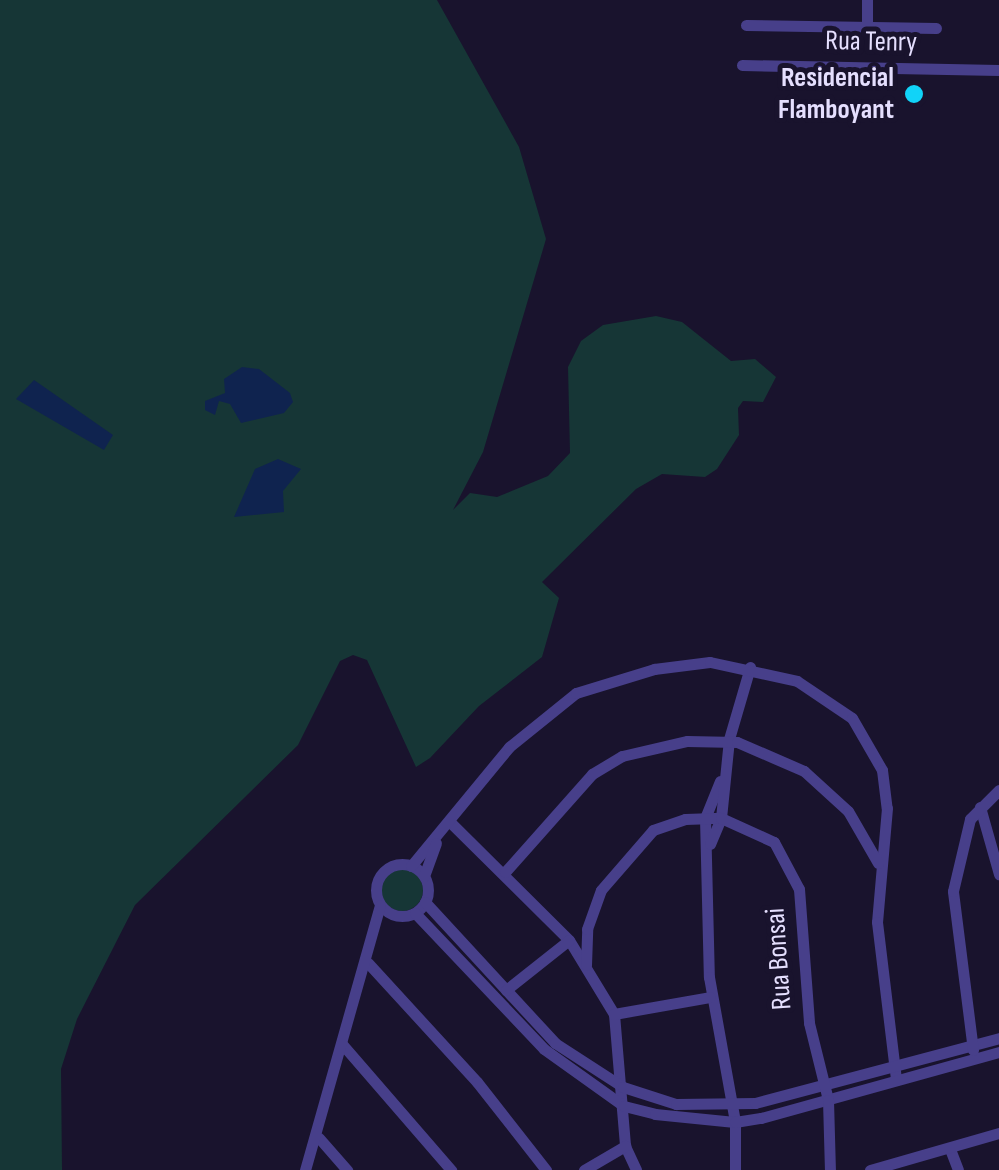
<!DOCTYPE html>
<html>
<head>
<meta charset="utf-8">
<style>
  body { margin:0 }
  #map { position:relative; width:999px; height:1170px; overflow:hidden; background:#19132d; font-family:"Sofia Sans Condensed",sans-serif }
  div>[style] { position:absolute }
  .green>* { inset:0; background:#163636 }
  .round { border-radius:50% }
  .water>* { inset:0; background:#0f234f }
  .minor>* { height:11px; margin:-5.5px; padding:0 5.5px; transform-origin:5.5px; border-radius:5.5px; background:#473f8a }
  .minor>.ring { margin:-5.5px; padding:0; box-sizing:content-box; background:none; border:11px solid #473f8a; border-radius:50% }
  .dots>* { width:28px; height:28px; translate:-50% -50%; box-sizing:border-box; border:5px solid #19132d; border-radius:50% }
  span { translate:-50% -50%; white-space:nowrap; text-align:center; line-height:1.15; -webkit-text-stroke:10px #19132d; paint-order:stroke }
  .street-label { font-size:28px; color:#e5dffe }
  .poi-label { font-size:28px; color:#e5dffe; font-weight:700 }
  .right { translate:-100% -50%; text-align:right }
</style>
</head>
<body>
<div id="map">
  <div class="green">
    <div style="clip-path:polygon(0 0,437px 0,519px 147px,546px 239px,483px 452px,453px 510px,470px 493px,497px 497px,548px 476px,570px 453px,568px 367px,581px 341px,603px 325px,656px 316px,682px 322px,731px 361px,755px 359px,776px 377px,763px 402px,743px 401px,738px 408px,739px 435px,717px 469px,705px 477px,662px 474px,636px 489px,542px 582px,559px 598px,542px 657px,479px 706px,430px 758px,416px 767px,367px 660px,353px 655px,340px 661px,298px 745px,135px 905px,77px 1019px,61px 1069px,62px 1170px,0 1170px)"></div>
    <div class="round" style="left:381px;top:869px;width:42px;height:42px"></div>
  </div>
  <div class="water">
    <div style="clip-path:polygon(242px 367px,259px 369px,290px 393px,293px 402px,284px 413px,241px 423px,230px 404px,219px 401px,215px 415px,205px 410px,205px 401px,225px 393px,224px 379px)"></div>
    <div style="clip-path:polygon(34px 380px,113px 435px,104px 450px,16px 399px)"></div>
    <div style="clip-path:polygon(278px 459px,301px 469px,283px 491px,284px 512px,234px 517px,255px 469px)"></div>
  </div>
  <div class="minor">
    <div style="left:746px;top:25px;width:190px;rotate:0.9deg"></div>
    <div style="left:867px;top:27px;width:27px;rotate:-90deg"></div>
    <div style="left:742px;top:65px;width:257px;rotate:1.1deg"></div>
    <div style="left:720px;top:781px;width:40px;rotate:112deg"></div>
    <div style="left:705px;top:818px;width:159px;rotate:88.6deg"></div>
    <div style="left:709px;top:977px;width:147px;rotate:79.8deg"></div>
    <div style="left:735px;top:1122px;width:48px;rotate:90deg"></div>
    <div style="left:980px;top:807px;width:70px;rotate:74.2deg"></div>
    <div style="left:451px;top:823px;width:166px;rotate:44.8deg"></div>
    <div style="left:569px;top:940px;width:87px;rotate:58.7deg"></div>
    <div style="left:614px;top:1014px;width:132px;rotate:85.2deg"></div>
    <div style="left:625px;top:1146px;width:26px;rotate:65deg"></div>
    <div style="left:710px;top:844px;width:28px;rotate:-67deg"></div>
    <div style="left:721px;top:818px;width:79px;rotate:-84.2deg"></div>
    <div style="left:729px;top:739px;width:75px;rotate:-73.7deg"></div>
    <div class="ring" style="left:376px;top:864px;width:41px;height:41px"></div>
    <div style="left:411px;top:866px;width:154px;rotate:-50.5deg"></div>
    <div style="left:509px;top:747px;width:86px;rotate:-38.9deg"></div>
    <div style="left:576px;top:693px;width:82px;rotate:-17.1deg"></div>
    <div style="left:654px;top:669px;width:56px;rotate:-7.1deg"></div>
    <div style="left:710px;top:662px;width:89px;rotate:12.3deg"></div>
    <div style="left:797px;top:681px;width:66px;rotate:33.9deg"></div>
    <div style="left:852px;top:718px;width:60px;rotate:60deg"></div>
    <div style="left:882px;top:770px;width:38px;rotate:83deg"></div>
    <div style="left:887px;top:808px;width:114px;rotate:95deg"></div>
    <div style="left:877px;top:922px;width:159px;rotate:83.1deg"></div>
    <div style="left:505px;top:872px;width:131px;rotate:-48.4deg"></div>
    <div style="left:592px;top:774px;width:35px;rotate:-31deg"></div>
    <div style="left:622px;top:756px;width:67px;rotate:-13deg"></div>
    <div style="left:687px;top:741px;width:50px;rotate:1.1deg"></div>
    <div style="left:737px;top:742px;width:73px;rotate:23.4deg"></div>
    <div style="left:804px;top:771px;width:59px;rotate:42.3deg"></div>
    <div style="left:848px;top:811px;width:60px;rotate:60deg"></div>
    <div style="left:424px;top:876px;width:35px;rotate:-70deg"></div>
    <div style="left:425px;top:902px;width:192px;rotate:47.3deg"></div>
    <div style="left:555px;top:1043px;width:81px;rotate:32.9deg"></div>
    <div style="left:623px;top:1087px;width:56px;rotate:17.8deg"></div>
    <div style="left:676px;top:1104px;width:79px;rotate:-0.7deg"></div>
    <div style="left:755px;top:1103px;width:253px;rotate:-14.9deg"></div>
    <div style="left:415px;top:913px;width:187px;rotate:46.5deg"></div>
    <div style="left:544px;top:1049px;width:98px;rotate:35.5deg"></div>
    <div style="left:624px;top:1106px;width:32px;rotate:14deg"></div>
    <div style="left:655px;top:1114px;width:80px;rotate:5.7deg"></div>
    <div style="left:735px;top:1122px;width:26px;rotate:-9deg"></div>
    <div style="left:761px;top:1118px;width:247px;rotate:-15.5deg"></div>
    <div style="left:368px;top:963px;width:161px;rotate:47.5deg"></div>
    <div style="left:477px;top:1082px;width:112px;rotate:51.9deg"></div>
    <div style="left:586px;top:965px;width:36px;rotate:-88deg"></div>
    <div style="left:587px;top:929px;width:41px;rotate:-70.3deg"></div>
    <div style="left:601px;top:890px;width:79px;rotate:-49.1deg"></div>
    <div style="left:653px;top:830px;width:34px;rotate:-19deg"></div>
    <div style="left:685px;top:819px;width:36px;rotate:-2deg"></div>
    <div style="left:721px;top:818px;width:58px;rotate:24.4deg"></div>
    <div style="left:774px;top:842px;width:53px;rotate:62deg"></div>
    <div style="left:799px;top:889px;width:134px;rotate:85.7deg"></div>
    <div style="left:809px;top:1023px;width:79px;rotate:76.1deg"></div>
    <div style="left:828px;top:1100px;width:70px;rotate:88.4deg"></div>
    <div style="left:506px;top:990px;width:80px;rotate:-38.4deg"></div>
    <div style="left:614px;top:1014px;width:97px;rotate:-10deg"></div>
    <div style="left:342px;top:1044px;width:167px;rotate:49.1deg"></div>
    <div style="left:973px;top:1050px;width:160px;rotate:-97.2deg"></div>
    <div style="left:953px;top:891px;width:74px;rotate:-76.7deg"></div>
    <div style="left:970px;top:819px;width:41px;rotate:-45deg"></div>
    <div style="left:319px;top:1138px;width:43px;rotate:48.8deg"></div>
    <div style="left:950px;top:1149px;width:22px;rotate:69deg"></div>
    <div style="left:305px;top:1170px;width:275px;rotate:-74.2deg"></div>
    <div style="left:584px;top:1170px;width:48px;rotate:-30.3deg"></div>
    <div style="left:870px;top:1170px;width:134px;rotate:-16deg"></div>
  </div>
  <div class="dots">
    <div style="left:914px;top:94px;background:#11d3f8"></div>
  </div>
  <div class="street-label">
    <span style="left:871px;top:42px;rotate:1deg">Rua Tenry</span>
    <span style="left:779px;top:959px;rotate:-94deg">Rua Bonsai</span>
  </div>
  <div class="poi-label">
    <span class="right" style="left:894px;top:94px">Residencial<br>Flamboyant</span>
  </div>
</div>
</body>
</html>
